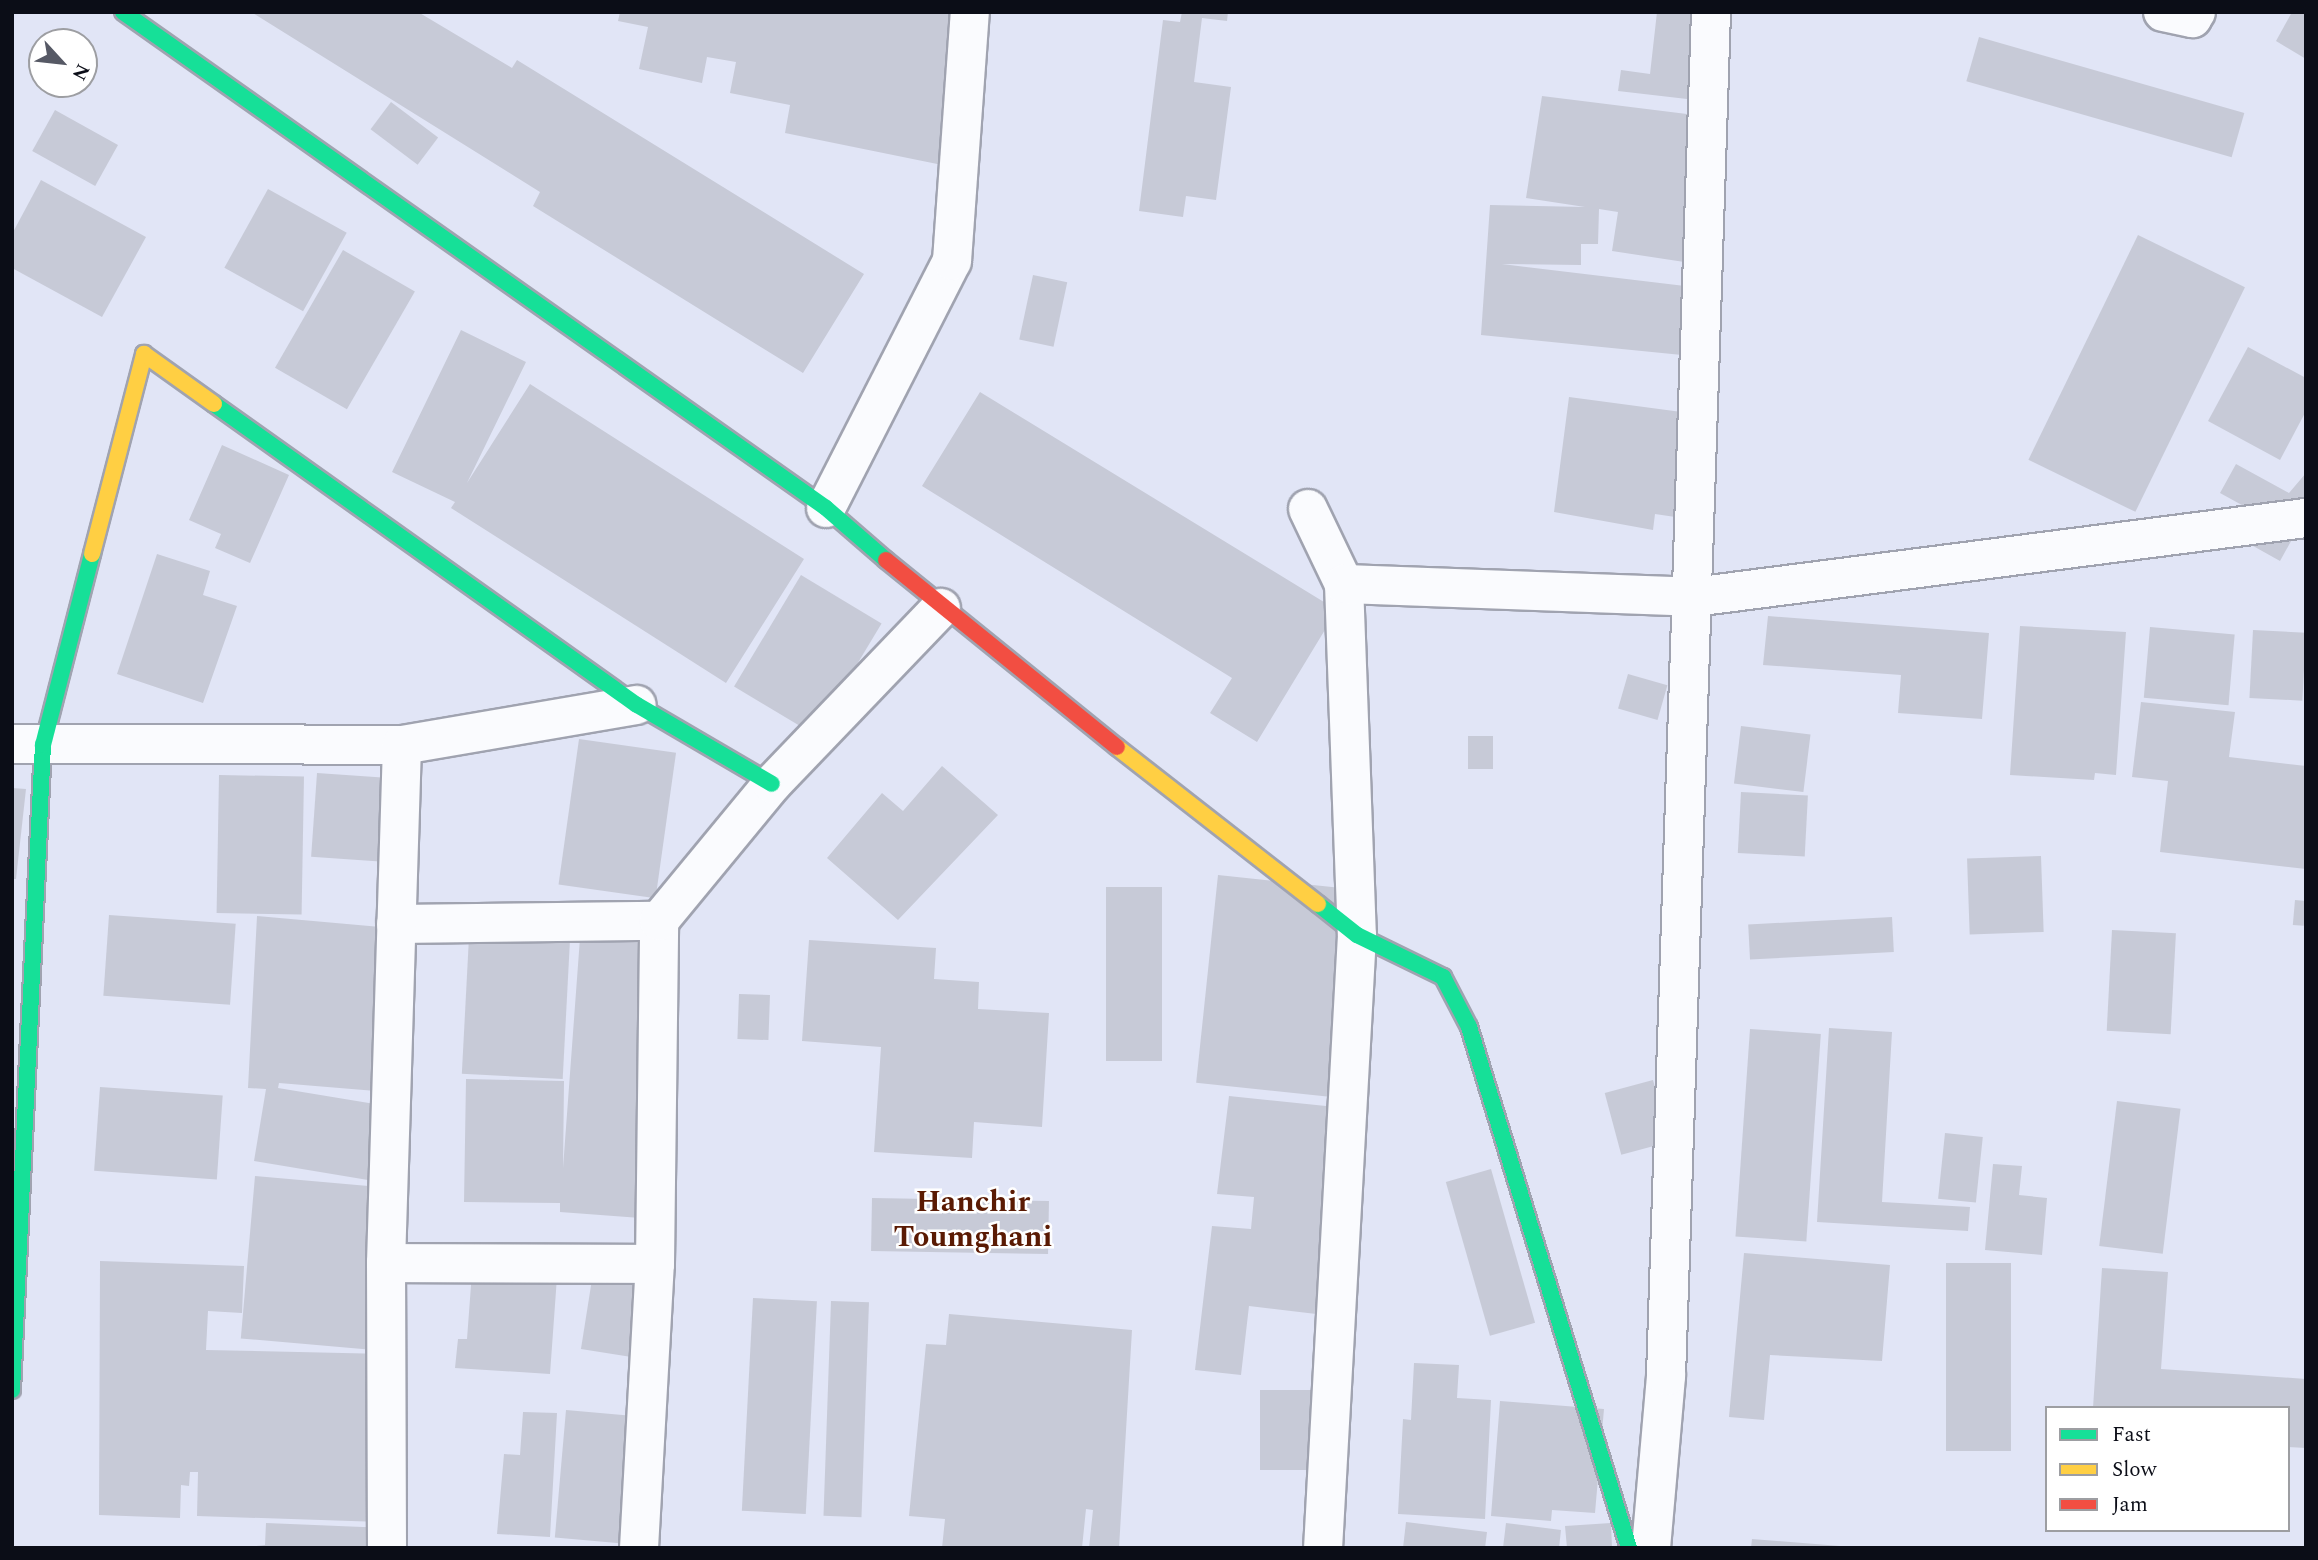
<!DOCTYPE html>
<html>
<head>
<meta charset="utf-8">
<style>
  body { margin:0 }
  #map { position:relative; width:2318px; height:1560px; overflow:hidden; background:#e1e5f6; font-family:Spectral,serif }
  div>[style] { position:absolute }
  .building>* { inset:0; background:#c7cad7; transform-origin:0 0 }
  .roads { filter:drop-shadow(2px 0 #a0a3b0) drop-shadow(-2px 0 #a0a3b0) drop-shadow(0 2px #a0a3b0) drop-shadow(0 -2px #a0a3b0) }
  .street>* { height:38px; margin:-19px; padding:0 19px; transform-origin:19px; border-radius:19px; background:#fafbfe }
  .fast>* { height:16px; margin:-8px; padding:0 8px; transform-origin:8px; border-radius:8px; background:#16e098 }
  .slow>* { height:16px; margin:-8px; padding:0 8px; transform-origin:8px; border-radius:8px; background:#ffcf43 }
  .jam>* { height:16px; margin:-8px; padding:0 8px; transform-origin:8px; border-radius:8px; background:#f24e42 }
  span { translate:-50% -50%; white-space:nowrap; text-align:center; line-height:1.15; -webkit-text-stroke:5px #fff; paint-order:stroke }
  .district-label { font-size:30px; color:#5a1a03; font-weight:700 }
  .frame { position:absolute; inset:0; border:14px solid #0b0d17; pointer-events:none }
  .legend { position:absolute; left:2045px; top:1406px; width:245px; height:126px; box-sizing:border-box; background:#fff; border:2px solid #9d9ea2; margin:0; padding:9px 12px; list-style:none; font-size:21px; color:#0b0d17 }
  .legend li { display:flex; align-items:center; gap:14px; height:35px }
  .legend b { width:35px; border:2px solid #9d9ea2 }
  .north { position:absolute; left:28px; top:28px; width:70px; height:70px; box-sizing:border-box; background:#fff; border:2px solid #9d9ea2; border-radius:50%; rotate:117deg; font-size:19px; font-weight:700; line-height:28px; text-align:center; color:#0b0d17 }
  .north::after { content:''; display:block; margin:auto; width:24px; height:32px; background:#565965; clip-path:polygon(50% 0,100% 100%,50% 72%,0 100%) }
</style>
</head>
<body>
<div id="map">
  <div class="building">
    <div style="clip-path:polygon(251px 12px,418px 12px,512px 68px,517px 60px,864px 274px,803px 373px,533px 206px,540px 192px)"></div>
    <div style="clip-path:polygon(620px 12px,984px 12px,952px 167px,785px 133px,790px 105px,730px 93px,736px 62px,707px 57px,702px 83px,639px 69px,648px 27px,618px 21px)"></div>
    <div style="clip-path:polygon(1182px 12px,1228px 12px,1227px 21px,1202px 18px,1194px 82px,1231px 87px,1216px 200px,1186px 196px,1183px 217px,1139px 211px,1163px 20px,1180px 22px)"></div>
    <div style="clip-path:polygon(1657px 12px,1724px 12px,1713px 102px,1618px 91px,1621px 70px,1650px 74px)"></div>
    <div style="clip-path:polygon(2292px 12px,2306px 12px,2306px 59px,2276px 41px)"></div>
    <div style="left:1979px;top:37px;width:276px;height:46px;rotate:16deg"></div>
    <div style="clip-path:polygon(1542px 96px,1727px 119px,1704px 265px,1612px 251px,1618px 212px,1599px 209px,1598px 244px,1581px 244px,1581px 265px,1502px 264px,1710px 289px,1702px 357px,1481px 335px,1490px 205px,1585px 207px,1526px 198px)"></div>
    <div style="left:391px;top:102px;width:59px;height:34px;rotate:37deg"></div>
    <div style="left:55px;top:110px;width:72px;height:47px;rotate:29deg"></div>
    <div style="clip-path:polygon(41px 180px,146px 237px,102px 317px,12px 268px,12px 234px)"></div>
    <div style="left:268px;top:189px;width:90px;height:90px;rotate:29deg"></div>
    <div style="left:2138px;top:235px;width:119px;height:250px;rotate:26deg"></div>
    <div style="left:343px;top:250px;width:83px;height:136px;rotate:30deg"></div>
    <div style="left:1033px;top:275px;width:35px;height:66px;rotate:12deg"></div>
    <div style="clip-path:polygon(461px 330px,526px 362px,467px 483px,530px 384px,804px 559px,726px 683px,451px 508px,455px 502px,392px 472px)"></div>
    <div style="clip-path:polygon(2248px 347px,2306px 378px,2306px 411px,2280px 460px,2208px 421px)"></div>
    <div style="clip-path:polygon(980px 392px,1337px 610px,1257px 742px,1210px 713px,1232px 678px,922px 486px)"></div>
    <div style="clip-path:polygon(1569px 397px,1704px 415px,1689px 519px,1655px 514px,1653px 530px,1554px 512px)"></div>
    <div style="clip-path:polygon(222px 445px,289px 475px,250px 563px,215px 548px,221px 534px,189px 520px)"></div>
    <div style="clip-path:polygon(2236px 464px,2289px 493px,2306px 473px,2306px 540px,2295px 534px,2280px 561px,2246px 542px,2260px 515px,2220px 493px)"></div>
    <div style="clip-path:polygon(157px 554px,210px 571px,203px 595px,237px 606px,203px 703px,117px 674px)"></div>
    <div style="left:801px;top:575px;width:94px;height:130px;rotate:31deg"></div>
    <div style="clip-path:polygon(1768px 616px,1989px 633px,1982px 719px,1898px 713px,1901px 675px,1763px 665px)"></div>
    <div style="clip-path:polygon(2020px 626px,2126px 632px,2116px 775px,2095px 773px,2094px 780px,2010px 775px)"></div>
    <div style="left:2150px;top:627px;width:85px;height:71px;rotate:5deg"></div>
    <div style="left:2253px;top:630px;width:53px;height:68px;rotate:3deg"></div>
    <div style="left:1628px;top:674px;width:41px;height:36px;rotate:16deg"></div>
    <div style="clip-path:polygon(2141px 702px,2235px 712px,2229px 757px,2306px 766px,2306px 869px,2160px 852px,2168px 781px,2132px 777px)"></div>
    <div style="left:1741px;top:726px;width:70px;height:58px;rotate:7deg"></div>
    <div style="left:1468px;top:736px;width:25px;height:33px"></div>
    <div style="left:579px;top:739px;width:98px;height:147px;rotate:8deg"></div>
    <div style="clip-path:polygon(942px 766px,998px 815px,898px 920px,827px 858px,882px 793px,903px 811px)"></div>
    <div style="left:317px;top:773px;width:87px;height:84px;rotate:4deg"></div>
    <div style="left:219px;top:775px;width:85px;height:138px;rotate:1deg"></div>
    <div style="clip-path:polygon(12px 788px,26px 789px,16px 879px,12px 879px)"></div>
    <div style="left:1741px;top:792px;width:67px;height:61px;rotate:3deg"></div>
    <div style="left:2041px;top:856px;width:76px;height:74px;rotate:88deg"></div>
    <div style="left:1218px;top:875px;width:153px;height:209px;rotate:6deg"></div>
    <div style="left:1106px;top:887px;width:56px;height:174px"></div>
    <div style="left:2295px;top:900px;width:11px;height:25px;rotate:5deg"></div>
    <div style="left:109px;top:915px;width:127px;height:81px;rotate:4deg"></div>
    <div style="clip-path:polygon(257px 916px,403px 929px,388px 1092px,279px 1083px,278px 1088px,393px 1107px,380px 1182px,254px 1161px,266px 1089px,248px 1088px)"></div>
    <div style="left:1892px;top:917px;width:35px;height:144px;rotate:87deg"></div>
    <div style="left:2112px;top:930px;width:64px;height:101px;rotate:3deg"></div>
    <div style="left:469px;top:937px;width:101px;height:137px;rotate:3deg"></div>
    <div style="clip-path:polygon(580px 938px,674px 944px,654px 1219px,560px 1212px,560px 1203px,464px 1202px,466px 1079px,564px 1081px,563px 1168px)"></div>
    <div style="clip-path:polygon(809px 940px,936px 948px,934px 979px,979px 982px,978px 1009px,1049px 1013px,1042px 1127px,974px 1122px,972px 1158px,874px 1152px,881px 1047px,802px 1041px)"></div>
    <div style="left:739px;top:994px;width:31px;height:45px;rotate:2deg"></div>
    <div style="clip-path:polygon(1829px 1028px,1892px 1032px,1882px 1202px,1970px 1207px,1968px 1231px,1817px 1222px)"></div>
    <div style="left:1750px;top:1029px;width:71px;height:208px;rotate:4deg"></div>
    <div style="left:1653px;top:1080px;width:64px;height:50px;rotate:75deg"></div>
    <div style="left:100px;top:1087px;width:123px;height:84px;rotate:4deg"></div>
    <div style="clip-path:polygon(1229px 1096px,1355px 1109px,1333px 1316px,1249px 1306px,1241px 1375px,1195px 1370px,1212px 1226px,1251px 1229px,1254px 1197px,1217px 1194px)"></div>
    <div style="left:2117px;top:1101px;width:64px;height:146px;rotate:7deg"></div>
    <div style="left:1945px;top:1133px;width:38px;height:66px;rotate:6deg"></div>
    <div style="clip-path:polygon(1993px 1164px,2022px 1166px,2019px 1195px,2047px 1198px,2042px 1255px,1985px 1250px)"></div>
    <div style="left:1491px;top:1169px;width:160px;height:47px;rotate:74deg"></div>
    <div style="left:255px;top:1176px;width:145px;height:163px;rotate:5deg"></div>
    <div style="left:872px;top:1198px;width:177px;height:53px;rotate:1deg"></div>
    <div style="clip-path:polygon(1744px 1253px,1890px 1265px,1882px 1361px,1770px 1355px,1764px 1420px,1729px 1417px)"></div>
    <div style="clip-path:polygon(100px 1261px,244px 1266px,242px 1313px,208px 1311px,206px 1350px,387px 1354px,381px 1522px,197px 1516px,198px 1472px,190px 1472px,189px 1486px,181px 1485px,180px 1518px,99px 1515px)"></div>
    <div style="left:1946px;top:1263px;width:65px;height:188px"></div>
    <div style="clip-path:polygon(2102px 1268px,2168px 1272px,2161px 1369px,2306px 1379px,2306px 1448px,2288px 1447px,2288px 1408px,2093px 1408px)"></div>
    <div style="clip-path:polygon(472px 1272px,557px 1277px,550px 1374px,455px 1368px,458px 1339px,467px 1339px)"></div>
    <div style="left:593px;top:1273px;width:67px;height:77px;rotate:9deg"></div>
    <div style="left:753px;top:1298px;width:64px;height:213px;rotate:3deg"></div>
    <div style="left:831px;top:1301px;width:38px;height:215px;rotate:2deg"></div>
    <div style="clip-path:polygon(949px 1314px,1132px 1330px,1119px 1548px,1089px 1548px,1093px 1510px,1086px 1509px,1082px 1548px,942px 1548px,945px 1519px,909px 1516px,926px 1344px,946px 1345px)"></div>
    <div style="clip-path:polygon(1414px 1363px,1459px 1365px,1457px 1398px,1491px 1400px,1485px 1519px,1398px 1514px,1403px 1419px,1411px 1420px)"></div>
    <div style="left:1260px;top:1390px;width:72px;height:80px"></div>
    <div style="clip-path:polygon(1500px 1401px,1604px 1409px,1595px 1513px,1552px 1510px,1551px 1521px,1491px 1516px)"></div>
    <div style="left:566px;top:1410px;width:88px;height:128px;rotate:5deg"></div>
    <div style="clip-path:polygon(523px 1412px,557px 1413px,550px 1537px,497px 1534px,504px 1454px,520px 1455px)"></div>
    <div style="clip-path:polygon(1406px 1522px,1487px 1532px,1485px 1548px,1403px 1548px)"></div>
    <div style="clip-path:polygon(266px 1523px,387px 1528px,386px 1548px,237px 1548px,265px 1545px)"></div>
    <div style="clip-path:polygon(1506px 1523px,1561px 1530px,1559px 1548px,1503px 1548px)"></div>
    <div style="clip-path:polygon(1611px 1523px,1612px 1548px,1567px 1548px,1565px 1526px)"></div>
    <div style="clip-path:polygon(1752px 1539px,1840px 1546px,1840px 1548px,1751px 1548px)"></div>
  </div>
  <div class="roads">
    <div class="street">
      <div style="left:2163px;top:12px;width:30px;rotate:12deg"></div>
      <div style="left:2192px;top:18px;width:7px;rotate:-56deg"></div>
      <div style="left:826px;top:508px;width:277px;rotate:-63deg"></div>
      <div style="left:952px;top:261px;width:250px;rotate:-85.9deg"></div>
      <div style="left:1308px;top:509px;width:83px;rotate:64.4deg"></div>
      <div style="left:1344px;top:584px;width:351px;rotate:87.9deg"></div>
      <div style="left:1357px;top:935px;width:614px;rotate:93.17deg"></div>
      <div style="left:1344px;top:584px;width:350px;rotate:2.1deg"></div>
      <div style="left:1694px;top:597px;width:617px;rotate:-7.36deg"></div>
      <div style="left:12px;top:744px;width:390px;rotate:0.1deg"></div>
      <div style="left:402px;top:745px;width:238px;rotate:-9.7deg"></div>
      <div style="left:396px;top:924px;width:263px;rotate:-0.7deg"></div>
      <div style="left:386px;top:1263px;width:269px;rotate:0.2deg"></div>
      <div style="left:387px;top:1548px;width:285px;rotate:-90.2deg"></div>
      <div style="left:386px;top:1263px;width:518px;rotate:-88.23deg"></div>
      <div style="left:639px;top:1548px;width:284px;rotate:-86.8deg"></div>
      <div style="left:655px;top:1264px;width:343px;rotate:-89.3deg"></div>
      <div style="left:659px;top:921px;width:178px;rotate:-50.5deg"></div>
      <div style="left:772px;top:784px;width:244px;rotate:-46.2deg"></div>
      <div style="left:1651px;top:1548px;width:173px;rotate:-85deg"></div>
      <div style="left:1666px;top:1376px;width:1365px;rotate:-88.11deg"></div>
    </div>
    <div class="fast">
      <div style="left:123px;top:12px;width:860px;rotate:35.2deg"></div>
      <div style="left:826px;top:508px;width:79px;rotate:40.9deg"></div>
      <div style="left:214px;top:404px;width:519px;rotate:35.44deg"></div>
      <div style="left:637px;top:705px;width:156px;rotate:30.3deg"></div>
      <div style="left:1318px;top:904px;width:50px;rotate:38.5deg"></div>
      <div style="left:1357px;top:935px;width:96px;rotate:26deg"></div>
      <div style="left:1443px;top:977px;width:56px;rotate:62.5deg"></div>
      <div style="left:1469px;top:1027px;width:545px;rotate:72.93deg"></div>
      <div style="left:12px;top:1390px;width:646px;rotate:-87.25deg"></div>
      <div style="left:43px;top:745px;width:197px;rotate:-75.6deg"></div>
    </div>
    <div class="slow">
      <div style="left:92px;top:554px;width:207px;rotate:-75.4deg"></div>
      <div style="left:144px;top:354px;width:86px;rotate:35.5deg"></div>
      <div style="left:1117px;top:747px;width:255px;rotate:38deg"></div>
    </div>
    <div class="jam">
      <div style="left:886px;top:560px;width:297px;rotate:39deg"></div>
    </div>
  </div>
  <div class="district-label">
    <span style="left:973px;top:1219px">Hanchir<br>Toumghani</span>
  </div>
  <div class="frame"></div>
  <ul class="legend">
  <li><b style="height:9px;background:#16e098"></b>Fast</li>
  <li><b style="height:9px;background:#ffcf43"></b>Slow</li>
  <li><b style="height:9px;background:#f24e42"></b>Jam</li>
  </ul>
  <div class="north">N</div>
</div>
</body>
</html>
